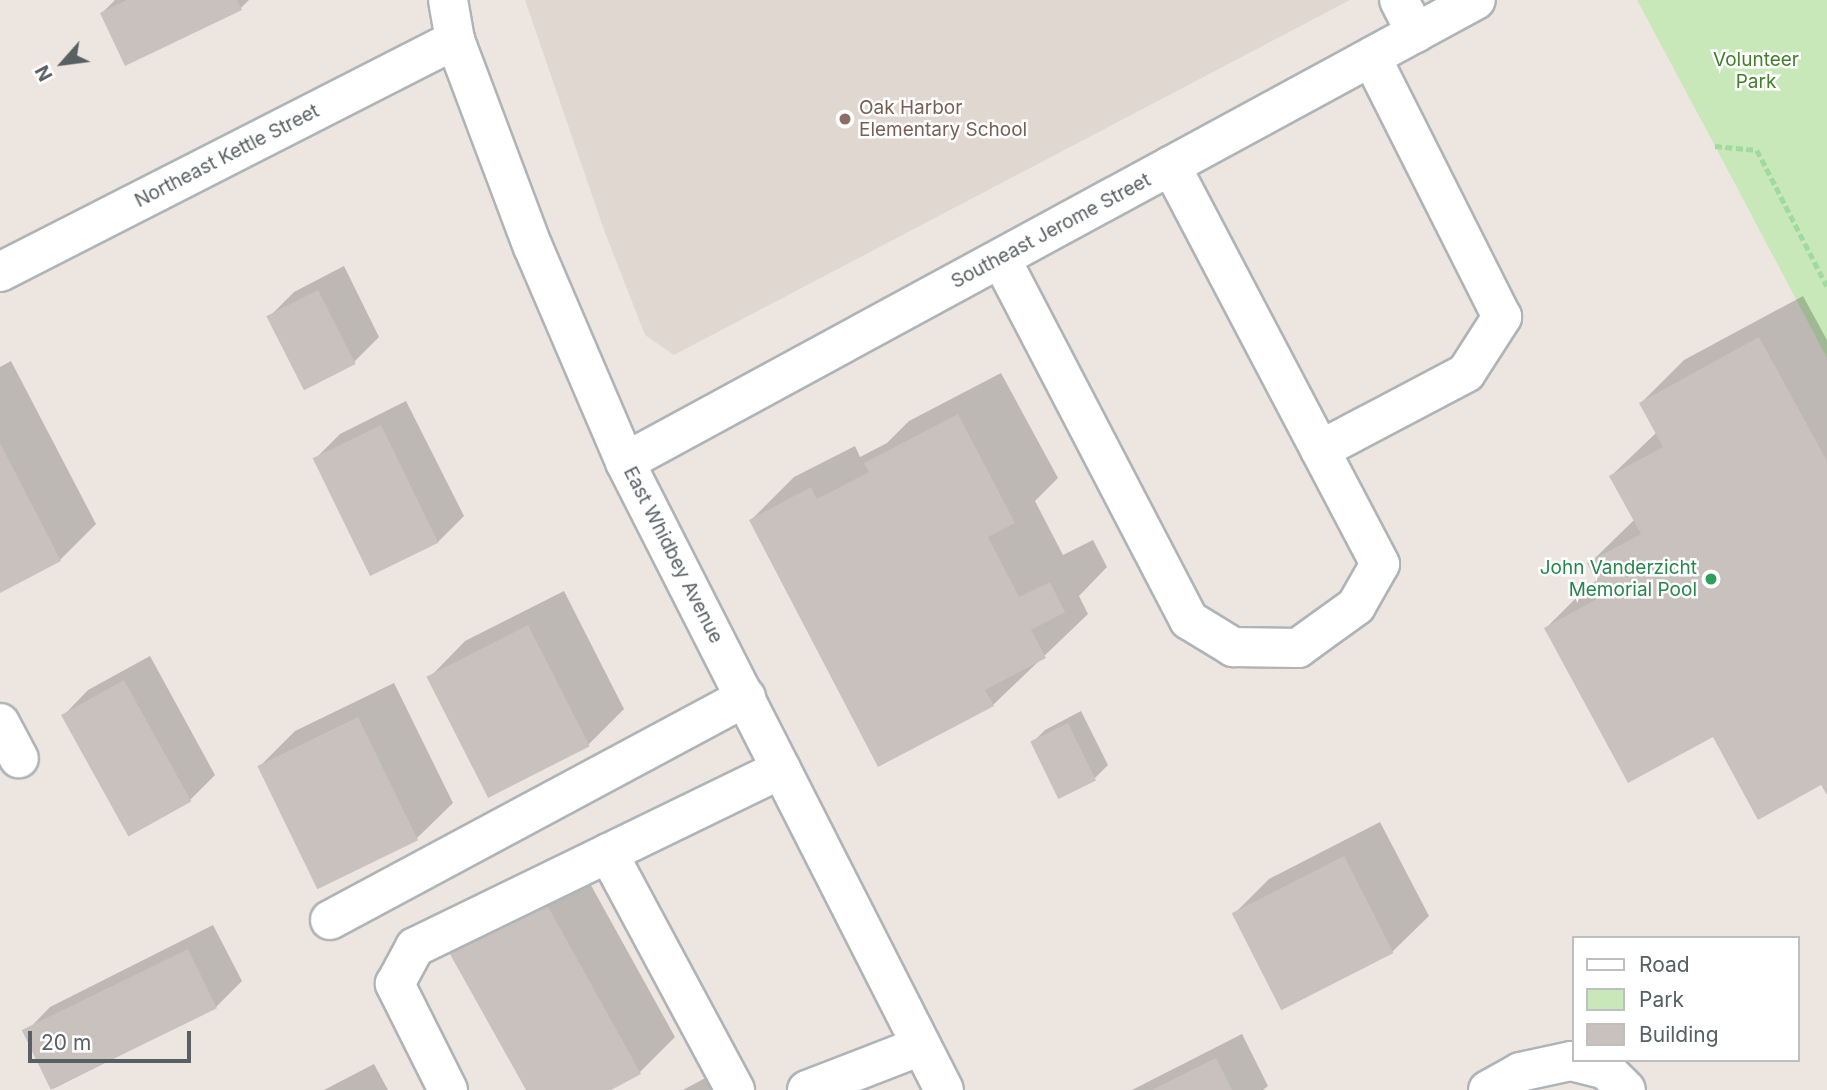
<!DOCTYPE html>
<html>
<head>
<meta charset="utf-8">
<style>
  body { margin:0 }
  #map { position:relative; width:1827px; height:1090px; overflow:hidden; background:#ede6e0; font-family:Inter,sans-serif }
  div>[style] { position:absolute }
  .education>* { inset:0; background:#e0d7d1 }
  .green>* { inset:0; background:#c8e8ba }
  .shadow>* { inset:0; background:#0003 }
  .building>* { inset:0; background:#c8c1bd; transform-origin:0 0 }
  .path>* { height:4.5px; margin-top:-2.25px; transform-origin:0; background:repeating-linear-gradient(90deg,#9fdb9c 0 7px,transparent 0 10.5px) }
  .roads { filter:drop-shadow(2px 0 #aeb4b7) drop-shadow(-2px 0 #aeb4b7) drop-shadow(0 2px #aeb4b7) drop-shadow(0 -2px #aeb4b7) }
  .minor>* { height:38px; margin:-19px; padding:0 19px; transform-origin:19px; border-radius:19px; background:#fff }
  .dots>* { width:19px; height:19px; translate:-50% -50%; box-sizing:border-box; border:4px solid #fff; border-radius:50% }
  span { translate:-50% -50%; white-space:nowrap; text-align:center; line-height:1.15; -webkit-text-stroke:5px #fff; paint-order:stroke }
  .park-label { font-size:19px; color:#42802c }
  .education-label { font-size:19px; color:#785e54 }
  .left { translate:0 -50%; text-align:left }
  .street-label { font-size:19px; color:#596063 }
  .leisure-label { font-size:19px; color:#27864d }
  .right { translate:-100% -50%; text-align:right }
  .legend { position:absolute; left:1572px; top:936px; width:228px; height:126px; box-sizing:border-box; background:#fff; border:2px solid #bdbfc1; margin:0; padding:9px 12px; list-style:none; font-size:21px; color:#596063 }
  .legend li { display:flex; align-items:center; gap:14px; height:35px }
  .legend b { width:35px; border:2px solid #bdbfc1 }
  .north { position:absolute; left:28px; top:28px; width:70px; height:70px; -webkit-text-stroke:5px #fff; paint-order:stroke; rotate:242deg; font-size:19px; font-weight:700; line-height:28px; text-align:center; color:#596063 }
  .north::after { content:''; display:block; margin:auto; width:24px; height:32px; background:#596063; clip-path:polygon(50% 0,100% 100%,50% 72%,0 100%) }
  .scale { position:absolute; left:28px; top:1031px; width:163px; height:32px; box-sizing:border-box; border:4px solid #596063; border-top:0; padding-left:9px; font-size:21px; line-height:24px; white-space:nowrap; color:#596063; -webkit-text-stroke:5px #fff; paint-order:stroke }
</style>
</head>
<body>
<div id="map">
  <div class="education">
    <div style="clip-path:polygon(525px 0,1350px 0,674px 355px,645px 335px,604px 230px)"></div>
  </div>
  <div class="green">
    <div style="clip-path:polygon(1637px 0,1827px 0,1827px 358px,1715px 146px)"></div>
  </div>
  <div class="shadow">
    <div style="clip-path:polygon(115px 0,249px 0,241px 8px,102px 13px)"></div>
    <div style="clip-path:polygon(344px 266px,379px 337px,354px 362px,269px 317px,294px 292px)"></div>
    <div style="clip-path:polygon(1803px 296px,1827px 340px,1827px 791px,1822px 782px,1714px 734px,1546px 628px,1589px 585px,1598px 580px,1589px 564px,1635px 519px,1611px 476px,1657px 432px,1641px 403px,1684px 360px)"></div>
    <div style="clip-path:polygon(11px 361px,96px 524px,60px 560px,0 591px,0 367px)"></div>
    <div style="clip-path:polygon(1001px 373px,1058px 478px,1035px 501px,1063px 555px,1093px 540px,1107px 567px,1079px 596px,1088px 614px,993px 705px,751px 520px,794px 477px,855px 446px,860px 457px,887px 443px,909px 421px)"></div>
    <div style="clip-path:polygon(406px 401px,464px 516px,438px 542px,315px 459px,340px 434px)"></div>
    <div style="clip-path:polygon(564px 591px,624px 709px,588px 745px,430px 677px,465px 641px)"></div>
    <div style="clip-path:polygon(150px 656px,215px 775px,190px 800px,129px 835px,63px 716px,88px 690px)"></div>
    <div style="clip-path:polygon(394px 683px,453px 803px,417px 838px,259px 767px,295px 731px)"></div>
    <div style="clip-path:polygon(1081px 711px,1108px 765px,1095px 778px,1032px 743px,1045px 730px)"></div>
    <div style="clip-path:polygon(1380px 822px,1429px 916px,1393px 951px,1283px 1008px,1234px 914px,1269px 879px)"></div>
    <div style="clip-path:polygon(577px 860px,675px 1037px,640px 1072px,607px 1090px,528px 1090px,484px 912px)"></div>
    <div style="clip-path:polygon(213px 925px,242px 981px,216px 1007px,53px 1089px,25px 1033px,50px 1007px)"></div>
    <div style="clip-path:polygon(1242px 1034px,1268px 1086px,1263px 1090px,1132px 1090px)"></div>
    <div style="clip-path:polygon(374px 1064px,388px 1090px,324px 1090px)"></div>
    <div style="clip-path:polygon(722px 1069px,734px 1090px,683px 1090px)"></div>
  </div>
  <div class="building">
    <div style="clip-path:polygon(127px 0,237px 0,242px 10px,125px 66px,100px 13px)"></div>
    <div style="left:318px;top:290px;width:83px;height:58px;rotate:63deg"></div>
    <div style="clip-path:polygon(1759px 337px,1827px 461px,1827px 795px,1821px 785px,1758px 820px,1713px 737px,1628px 783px,1544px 628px,1604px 595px,1587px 563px,1641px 534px,1609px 476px,1663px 447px,1639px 403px)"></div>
    <div style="clip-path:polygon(958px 414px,1015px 523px,988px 537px,1019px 597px,1050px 582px,1065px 612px,1031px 630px,1046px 658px,985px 690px,994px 706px,878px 767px,749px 520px,811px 487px,817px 499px,869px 472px,864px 463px)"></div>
    <div style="left:381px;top:425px;width:131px;height:76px;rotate:64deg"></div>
    <div style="clip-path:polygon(0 443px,61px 561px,0 593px)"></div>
    <div style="left:528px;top:625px;width:136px;height:114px;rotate:63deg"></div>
    <div style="left:124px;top:680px;width:139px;height:72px;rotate:61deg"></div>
    <div style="left:358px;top:717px;width:137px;height:112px;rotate:64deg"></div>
    <div style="left:1068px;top:723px;width:64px;height:42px;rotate:64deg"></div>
    <div style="left:1344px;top:856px;width:109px;height:126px;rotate:63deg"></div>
    <div style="clip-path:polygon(541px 894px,641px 1074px,611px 1090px,526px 1090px,446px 947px)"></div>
    <div style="left:188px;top:949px;width:66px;height:185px;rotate:64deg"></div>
    <div style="clip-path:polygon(1216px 1058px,1232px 1090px,1152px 1090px)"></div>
  </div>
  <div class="path">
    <div style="left:1715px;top:146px;width:42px;rotate:5.4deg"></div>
    <div style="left:1757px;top:150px;width:153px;rotate:62.8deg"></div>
  </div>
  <div class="roads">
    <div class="minor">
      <div style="left:448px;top:0;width:41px;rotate:80.1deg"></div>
      <div style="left:455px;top:40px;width:221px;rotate:69.4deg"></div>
      <div style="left:533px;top:247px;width:234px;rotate:66.8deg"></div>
      <div style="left:625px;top:462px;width:704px;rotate:63.07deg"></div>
      <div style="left:1399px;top:0;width:37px;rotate:63deg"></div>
      <div style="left:1001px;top:259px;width:407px;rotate:62.5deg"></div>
      <div style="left:1189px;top:620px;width:52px;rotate:31.5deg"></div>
      <div style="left:1233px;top:647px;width:65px;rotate:0.9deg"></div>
      <div style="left:1298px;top:648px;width:72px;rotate:-35.9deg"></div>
      <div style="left:1356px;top:606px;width:48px;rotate:-60.3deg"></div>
      <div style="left:1380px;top:564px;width:450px;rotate:-117.7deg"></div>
      <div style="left:0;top:272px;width:511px;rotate:-27.02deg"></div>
      <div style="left:1320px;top:450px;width:165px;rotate:-27.8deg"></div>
      <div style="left:1466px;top:373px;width:67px;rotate:-57.3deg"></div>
      <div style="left:1502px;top:317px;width:291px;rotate:-116.7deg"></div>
      <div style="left:625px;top:462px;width:968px;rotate:-28.5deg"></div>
      <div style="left:0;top:723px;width:40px;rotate:62deg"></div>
      <div style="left:608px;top:853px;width:269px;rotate:61.8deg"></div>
      <div style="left:330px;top:920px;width:472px;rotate:-28.2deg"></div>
      <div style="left:448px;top:1090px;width:119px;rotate:-116.6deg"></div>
      <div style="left:395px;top:984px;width:42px;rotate:-61.6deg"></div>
      <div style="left:415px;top:947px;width:407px;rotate:-25.9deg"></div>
      <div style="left:807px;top:1090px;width:122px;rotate:-21.1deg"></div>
      <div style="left:1488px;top:1090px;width:37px;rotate:-29deg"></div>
      <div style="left:1520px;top:1072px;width:52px;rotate:-12.2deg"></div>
      <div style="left:1571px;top:1061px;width:36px;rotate:14deg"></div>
      <div style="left:1606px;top:1070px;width:28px;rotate:45deg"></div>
    </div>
  </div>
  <div class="dots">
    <div style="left:845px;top:119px;background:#8d6e63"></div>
    <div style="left:1711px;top:579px;background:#2e9e5b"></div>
  </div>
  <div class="park-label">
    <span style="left:1756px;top:71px">Volunteer<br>Park</span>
  </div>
  <div class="education-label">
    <span class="left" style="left:859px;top:119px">Oak Harbor<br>Elementary School</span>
  </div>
  <div class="street-label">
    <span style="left:227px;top:156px;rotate:-27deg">Northeast Kettle Street</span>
    <span style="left:1051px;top:231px;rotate:-28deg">Southeast Jerome Street</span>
    <span style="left:673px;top:555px;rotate:63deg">East Whidbey Avenue</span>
  </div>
  <div class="leisure-label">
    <span class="right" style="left:1697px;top:579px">John Vanderzicht<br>Memorial Pool</span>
  </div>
  <ul class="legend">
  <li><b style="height:9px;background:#fff"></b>Road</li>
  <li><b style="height:19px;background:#c8e8ba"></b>Park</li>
  <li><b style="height:19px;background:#c8c1bd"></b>Building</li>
  </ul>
  <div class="north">N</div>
  <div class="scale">20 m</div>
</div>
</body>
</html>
